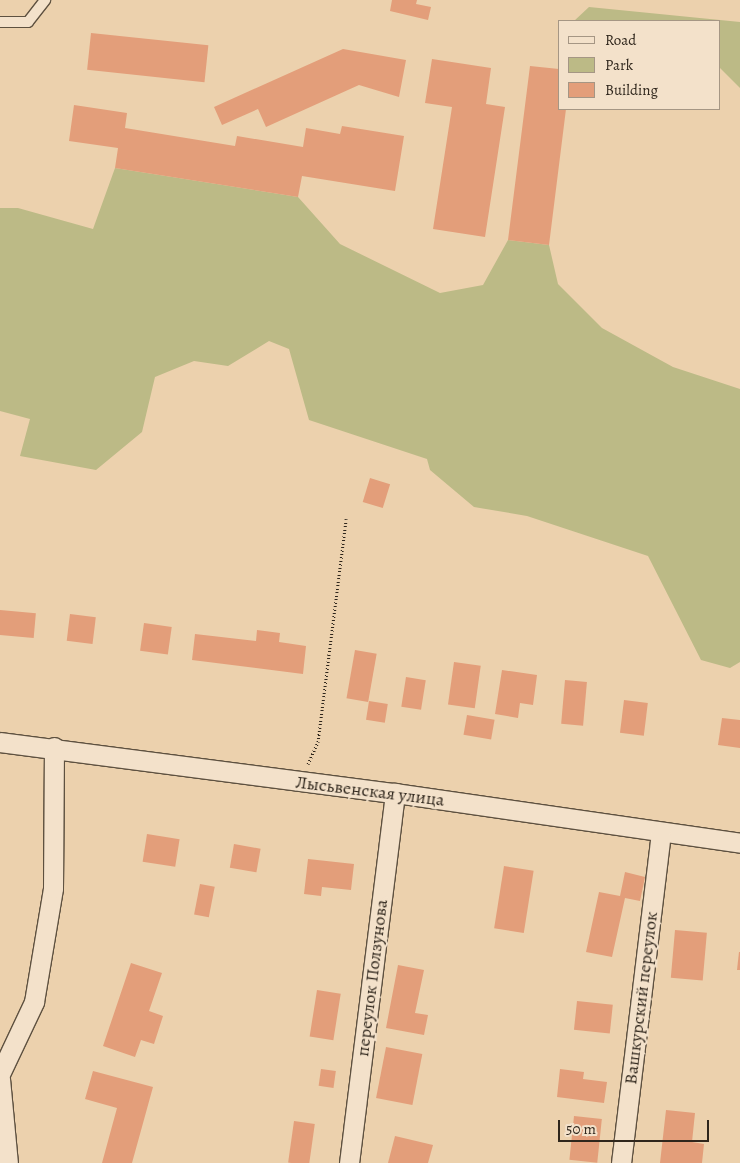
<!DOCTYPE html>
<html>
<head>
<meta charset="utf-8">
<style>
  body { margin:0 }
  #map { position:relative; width:740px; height:1163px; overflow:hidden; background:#ecd1ad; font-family:Alegreya,serif }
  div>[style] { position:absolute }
  .green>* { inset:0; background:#bcba86 }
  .building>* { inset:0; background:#e39e7a; transform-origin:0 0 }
  .path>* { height:3px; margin-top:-1.5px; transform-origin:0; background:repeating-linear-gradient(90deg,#2f261c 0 1px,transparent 0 3.5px) }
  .roads { filter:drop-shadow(1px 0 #5e5140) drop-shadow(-1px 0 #5e5140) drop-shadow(0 1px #5e5140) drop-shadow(0 -1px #5e5140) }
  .service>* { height:10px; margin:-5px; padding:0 5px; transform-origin:5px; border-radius:5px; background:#f3e1ca }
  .minor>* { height:19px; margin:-9.5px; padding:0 9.5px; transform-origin:9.5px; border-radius:9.5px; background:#f3e1ca }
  span { translate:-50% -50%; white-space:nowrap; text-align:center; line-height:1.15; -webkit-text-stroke:4.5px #f3e1ca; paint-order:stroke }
  .street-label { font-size:18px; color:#2f261c }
  .legend { position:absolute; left:558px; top:20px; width:162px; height:90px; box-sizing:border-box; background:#f3e1ca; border:1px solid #a59684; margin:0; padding:6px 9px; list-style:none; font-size:15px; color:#2f261c }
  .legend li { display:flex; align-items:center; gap:10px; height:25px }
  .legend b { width:25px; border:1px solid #a59684 }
  .scale { position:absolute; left:558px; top:1120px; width:151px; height:22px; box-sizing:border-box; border:2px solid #2f261c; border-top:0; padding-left:6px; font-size:15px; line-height:18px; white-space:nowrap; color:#2f261c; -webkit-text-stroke:4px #f3e1ca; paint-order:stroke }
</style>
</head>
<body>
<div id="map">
  <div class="green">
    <div style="clip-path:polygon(589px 7px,740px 22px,740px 88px,719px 67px,719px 21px,574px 21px)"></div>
    <div style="clip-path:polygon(115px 168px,298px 197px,340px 244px,440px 293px,483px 285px,508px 240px,549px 245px,558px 284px,602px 328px,673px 367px,740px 389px,740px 662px,730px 668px,701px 660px,648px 556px,527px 516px,474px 507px,430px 470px,427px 459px,309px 420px,289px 349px,269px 341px,228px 366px,194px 361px,155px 377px,142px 432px,96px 470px,20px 456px,30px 419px,0 411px,0 208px,18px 208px,93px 229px)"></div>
  </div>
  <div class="building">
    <div style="clip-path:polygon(392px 0,417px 0,416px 4px,431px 7px,428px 20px,390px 11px)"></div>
    <div style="left:91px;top:33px;width:118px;height:37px;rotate:6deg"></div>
    <div style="clip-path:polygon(343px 49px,406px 60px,399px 97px,359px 85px,266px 127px,258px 109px,222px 125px,214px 107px)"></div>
    <div style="clip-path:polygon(432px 59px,491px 68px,486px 104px,505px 107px,485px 237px,433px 229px,452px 107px,425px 103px)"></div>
    <div style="clip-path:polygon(530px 66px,559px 69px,559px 109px,566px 109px,549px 245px,508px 240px)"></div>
    <div style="clip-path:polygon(74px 105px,127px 113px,125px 128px,235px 146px,237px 136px,303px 147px,306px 128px,340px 134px,342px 126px,404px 136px,395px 191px,302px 176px,298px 197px,115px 168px,118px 148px,69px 141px)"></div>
    <div style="left:370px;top:478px;width:21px;height:25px;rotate:17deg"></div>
    <div style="left:0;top:610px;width:36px;height:25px;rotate:5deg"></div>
    <div style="left:70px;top:614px;width:26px;height:27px;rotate:7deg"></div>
    <div style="left:144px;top:623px;width:28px;height:28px;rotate:8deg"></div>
    <div style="clip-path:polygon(257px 630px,280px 633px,279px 642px,306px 646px,303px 674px,192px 660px,195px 634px,256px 641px)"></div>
    <div style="left:355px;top:650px;width:22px;height:49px;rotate:10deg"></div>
    <div style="left:454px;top:662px;width:27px;height:43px;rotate:8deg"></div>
    <div style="clip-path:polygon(502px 670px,537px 675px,533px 705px,520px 703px,518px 718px,495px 714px)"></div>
    <div style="left:406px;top:677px;width:20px;height:30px;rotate:9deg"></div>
    <div style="left:565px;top:680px;width:22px;height:44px;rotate:5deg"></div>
    <div style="left:624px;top:700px;width:24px;height:33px;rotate:7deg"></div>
    <div style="left:369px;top:701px;width:19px;height:19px;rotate:9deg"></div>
    <div style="left:467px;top:715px;width:28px;height:20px;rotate:10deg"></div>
    <div style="clip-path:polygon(722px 718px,740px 720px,740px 748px,718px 745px)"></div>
    <div style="left:147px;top:834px;width:33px;height:28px;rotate:9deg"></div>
    <div style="left:234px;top:844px;width:27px;height:24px;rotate:10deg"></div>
    <div style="clip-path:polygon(308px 859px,354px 864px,351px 890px,322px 887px,321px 896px,304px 894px)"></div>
    <div style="left:504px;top:866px;width:30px;height:63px;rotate:9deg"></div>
    <div style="clip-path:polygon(625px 872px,645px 877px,640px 901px,625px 898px,612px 957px,586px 952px,599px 892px,620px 896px)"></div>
    <div style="left:200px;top:884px;width:15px;height:31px;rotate:11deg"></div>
    <div style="left:675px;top:930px;width:32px;height:48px;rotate:5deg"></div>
    <div style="clip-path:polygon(739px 952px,740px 952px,740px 970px,737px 970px)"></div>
    <div style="clip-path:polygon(131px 963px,162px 973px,149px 1011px,163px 1016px,154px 1044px,141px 1040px,135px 1057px,103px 1046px)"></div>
    <div style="clip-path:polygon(398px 965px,424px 970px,415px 1013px,428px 1015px,424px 1035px,386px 1028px)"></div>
    <div style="left:317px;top:990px;width:24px;height:47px;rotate:9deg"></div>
    <div style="left:577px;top:1001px;width:36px;height:29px;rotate:6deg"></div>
    <div style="left:386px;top:1047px;width:37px;height:52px;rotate:11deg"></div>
    <div style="left:321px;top:1069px;width:15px;height:17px;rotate:8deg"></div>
    <div style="clip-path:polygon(560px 1069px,584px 1072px,583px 1079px,607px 1082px,604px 1103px,557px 1097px)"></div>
    <div style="clip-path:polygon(93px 1071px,153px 1087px,132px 1163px,102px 1163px,117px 1108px,85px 1099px)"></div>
    <div style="clip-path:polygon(666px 1110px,695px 1113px,692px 1142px,704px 1144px,702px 1163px,660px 1163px)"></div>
    <div style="left:574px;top:1116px;width:28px;height:44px;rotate:6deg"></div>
    <div style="left:294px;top:1121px;width:21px;height:42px;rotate:8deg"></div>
    <div style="clip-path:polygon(395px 1136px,433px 1145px,428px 1163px,388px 1163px)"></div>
  </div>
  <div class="path">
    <div style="left:308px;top:764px;width:24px;rotate:-66deg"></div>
    <div style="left:318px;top:742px;width:225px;rotate:-82.8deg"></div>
  </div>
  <div class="roads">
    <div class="service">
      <div style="left:0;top:22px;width:28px"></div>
      <div style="left:28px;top:22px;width:28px;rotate:-52deg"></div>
    </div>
    <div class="minor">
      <div style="left:0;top:742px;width:398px;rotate:7.4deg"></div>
      <div style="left:395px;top:793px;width:349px;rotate:8.2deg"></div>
      <div style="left:0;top:1074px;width:80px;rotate:-64.7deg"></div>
      <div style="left:34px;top:1002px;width:116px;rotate:-80.5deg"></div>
      <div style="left:53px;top:888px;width:141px;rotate:-89.6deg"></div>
      <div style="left:0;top:1079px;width:84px;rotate:84.6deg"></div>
      <div style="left:349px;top:1163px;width:373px;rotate:-82.9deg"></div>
      <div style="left:621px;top:1163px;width:332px;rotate:-83.1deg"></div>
    </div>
  </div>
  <div class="street-label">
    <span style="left:370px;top:791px;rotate:7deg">Лысьвенская улица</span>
    <span style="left:372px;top:978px;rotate:-83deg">переулок Ползунова</span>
    <span style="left:641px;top:998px;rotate:-83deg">Вашкурский переулок</span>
  </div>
  <ul class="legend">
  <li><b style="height:6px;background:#f3e1ca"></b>Road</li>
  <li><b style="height:14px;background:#bcba86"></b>Park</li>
  <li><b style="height:14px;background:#e39e7a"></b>Building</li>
  </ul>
  <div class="scale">50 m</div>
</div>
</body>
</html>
